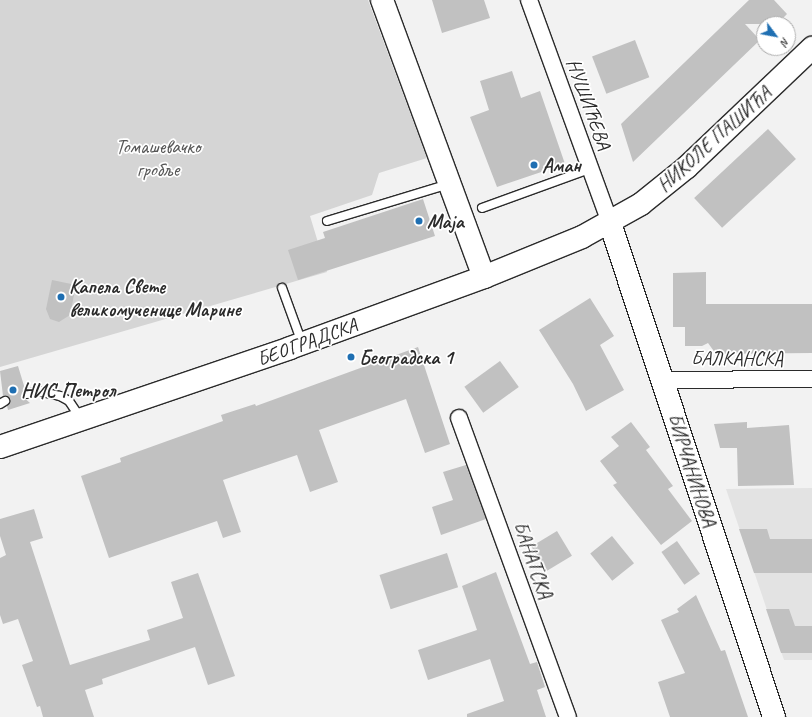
<!DOCTYPE html>
<html>
<head>
<meta charset="utf-8">
<style>
  body { margin:0 }
  #map { position:relative; width:812px; height:717px; overflow:hidden; background:#f2f2f2; font-family:Caveat,sans-serif }
  div>[style] { position:absolute }
  .built>* { inset:0; background:#e3e3e3 }
  .green>* { inset:0; background:#d5d5d5 }
  .building>* { inset:0; background:#c1c1c1; transform-origin:0 0 }
  .roads { filter:drop-shadow(1px 0 #2b2b2b) drop-shadow(-1px 0 #2b2b2b) drop-shadow(0 1px #2b2b2b) drop-shadow(0 -1px #2b2b2b) }
  .lane>* { height:8px; margin:-4px; padding:0 4px; transform-origin:4px; border-radius:4px; background:#fff }
  .street>* { height:16px; margin:-8px; padding:0 8px; transform-origin:8px; border-radius:8px; background:#fff }
  .secondary>* { height:22px; margin:-11px; padding:0 11px; transform-origin:11px; border-radius:11px; background:#fff }
  .dots>* { width:11px; height:11px; translate:-50% -50%; box-sizing:border-box; border:2px solid #fff; border-radius:50% }
  span { translate:-50% -50%; white-space:nowrap; text-align:center; line-height:1.15; -webkit-text-stroke:3.5px #fff; paint-order:stroke }
  .street-label { font-size:20px; color:#2b2b2b }
  .park-label { font-size:20px; color:#565656 }
  .poi-label { font-size:20px; color:#2b2b2b; font-weight:700 }
  .left { translate:0 -50%; text-align:left }
  .north { position:absolute; left:756px; top:16px; width:40px; height:40px; box-sizing:border-box; background:#fff; border:1px solid #aaa; border-radius:50%; rotate:122deg; font-size:11px; font-weight:700; line-height:16px; text-align:center; color:#2b2b2b }
  .north::after { content:''; display:block; margin:auto; width:14px; height:18px; background:#1f6fb2; clip-path:polygon(50% 0,100% 100%,50% 72%,0 100%) }
</style>
</head>
<body>
<div id="map">
  <div class="built">
    <div style="clip-path:polygon(812px 488px,812px 660px,784px 660px,726px 489px)"></div>
  </div>
  <div class="green">
    <div style="clip-path:polygon(0 0,368px 0,427px 158px,379px 173px,372px 195px,310px 216px,327px 272px,0 367px)"></div>
  </div>
  <div class="building">
    <div style="clip-path:polygon(432px 0,484px 0,490px 18px,442px 33px)"></div>
    <div style="clip-path:polygon(749px 0,774px 0,787px 14px,777px 24px,745px 24px,760px 40px,633px 162px,621px 124px)"></div>
    <div style="left:635px;top:40px;width:40px;height:46px;rotate:69deg"></div>
    <div style="clip-path:polygon(512px 71px,521px 98px,540px 91px,565px 164px,497px 187px,470px 117px,489px 110px,480px 81px)"></div>
    <div style="left:768px;top:129px;width:41px;height:101px;rotate:47deg"></div>
    <div style="clip-path:polygon(423px 199px,435px 236px,298px 280px,288px 250px,325px 238px,323px 232px)"></div>
    <div style="clip-path:polygon(706px 272px,706px 304px,812px 304px,812px 353px,716px 354px,708px 343px,702px 346px,685px 346px,685px 327px,673px 327px,673px 273px)"></div>
    <div style="clip-path:polygon(52px 280px,76px 285px,70px 315px,59px 322px,50px 319px,46px 309px)"></div>
    <div style="clip-path:polygon(590px 298px,614px 336px,600px 345px,624px 390px,586px 411px,573px 384px,539px 330px)"></div>
    <div style="clip-path:polygon(418px 347px,450px 444px,425px 453px,406px 399px,319px 430px,338px 482px,310px 492px,297px 455px,223px 480px,241px 532px,223px 538px,217px 521px,109px 558px,81px 476px,121px 462px,120px 458px,223px 421px,221px 415px,255px 404px,256px 406px)"></div>
    <div style="left:500px;top:361px;width:32px;height:44px;rotate:54deg"></div>
    <div style="clip-path:polygon(18px 366px,25px 389px,22px 396px,30px 403px,8px 410px,7px 406px,10px 401px,8px 396px,3px 396px,0 371px)"></div>
    <div style="clip-path:polygon(631px 422px,650px 447px,646px 450px,673px 486px,668px 489px,692px 521px,661px 545px,613px 485px,617px 483px,600px 461px,619px 446px,611px 437px)"></div>
    <div style="clip-path:polygon(747px 422px,747px 428px,789px 425px,794px 485px,738px 486px,737px 448px,720px 448px,714px 424px)"></div>
    <div style="clip-path:polygon(466px 465px,486px 519px,441px 535px,432px 507px,453px 500px,443px 472px)"></div>
    <div style="clip-path:polygon(34px 509px,43px 538px,30px 542px,70px 665px,150px 640px,147px 630px,183px 618px,171px 582px,198px 573px,235px 676px,208px 685px,195px 647px,102px 679px,103px 684px,85px 690px,94px 717px,43px 717px,40px 706px,37px 707px,22px 665px,33px 661px,18px 619px,3px 624px,0 615px,0 558px,6px 555px,0 536px,0 519px)"></div>
    <div style="clip-path:polygon(739px 529px,767px 529px,770px 539px,812px 539px,812px 573px,754px 573px)"></div>
    <div style="left:557px;top:531px;width:29px;height:30px;rotate:59deg"></div>
    <div style="left:612px;top:536px;width:35px;height:28px;rotate:51deg"></div>
    <div style="left:677px;top:541px;width:40px;height:19px;rotate:55deg"></div>
    <div style="left:447px;top:553px;width:36px;height:71px;rotate:72deg"></div>
    <div style="clip-path:polygon(496px 572px,530px 664px,537px 662px,545px 687px,537px 690px,546px 717px,467px 717px,467px 714px,504px 701px,490px 659px,428px 680px,418px 650px,477px 630px,462px 586px)"></div>
    <div style="clip-path:polygon(696px 595px,721px 651px,725px 650px,748px 717px,670px 717px,658px 682px,685px 673px,661px 620px,679px 612px,677px 609px)"></div>
    <div style="clip-path:polygon(766px 609px,789px 609px,795px 626px,812px 626px,812px 653px,781px 653px)"></div>
  </div>
  <div class="roads">
    <div class="lane">
      <div style="left:482px;top:208px;width:115px;rotate:-19.9deg"></div>
      <div style="left:327px;top:221px;width:127px;rotate:-16.9deg"></div>
      <div style="left:282px;top:288px;width:59px;rotate:70deg"></div>
      <div style="left:27px;top:394px;width:11px;rotate:-15deg"></div>
      <div style="left:38px;top:391px;width:23px;rotate:13deg"></div>
      <div style="left:60px;top:396px;width:10px;rotate:29deg"></div>
      <div style="left:69px;top:401px;width:22px;rotate:56deg"></div>
      <div style="left:0;top:404px;width:6px;rotate:-31deg"></div>
    </div>
    <div class="street">
      <div style="left:529px;top:0;width:237px;rotate:70deg"></div>
      <div style="left:662px;top:380px;width:150px;rotate:-0.4deg"></div>
      <div style="left:459px;top:418px;width:318px;rotate:70deg"></div>
    </div>
    <div class="secondary">
      <div style="left:382px;top:0;width:295px;rotate:69.8deg"></div>
      <div style="left:610px;top:223px;width:521px;rotate:71.63deg"></div>
      <div style="left:0;top:447px;width:306px;rotate:-18.8deg"></div>
      <div style="left:290px;top:348px;width:207px;rotate:-20.1deg"></div>
      <div style="left:484px;top:277px;width:106px;rotate:-22.2deg"></div>
      <div style="left:582px;top:237px;width:68px;rotate:-29.2deg"></div>
      <div style="left:641px;top:204px;width:59px;rotate:-38.8deg"></div>
      <div style="left:687px;top:167px;width:173px;rotate:-43.6deg"></div>
    </div>
  </div>
  <div class="dots">
    <div style="left:534px;top:165px;background:#1f6fb2"></div>
    <div style="left:419px;top:221px;background:#1f6fb2"></div>
    <div style="left:61px;top:297px;background:#1f6fb2"></div>
    <div style="left:351px;top:357px;background:#1f6fb2"></div>
    <div style="left:13px;top:390px;background:#1f6fb2"></div>
  </div>
  <div class="street-label">
    <span style="left:589px;top:104px;rotate:70deg">НУШИЋЕВА</span>
    <span style="left:714px;top:139px;rotate:-42deg">НИКОЛЕ ПАШИЋА</span>
    <span style="left:307px;top:342px;rotate:-20deg">БЕОГРАДСКА</span>
    <span style="left:737px;top:358px">БАЛКАНСКА</span>
    <span style="left:692px;top:470px;rotate:72deg">БИРЧАНИНОВА</span>
    <span style="left:533px;top:560px;rotate:70deg">БАНАТСКА</span>
  </div>
  <div class="park-label">
    <span style="left:158px;top:158px">Томашевачко<br>гробље</span>
  </div>
  <div class="poi-label">
    <span class="left" style="left:542px;top:165px">Аман</span>
    <span class="left" style="left:427px;top:221px">Маја</span>
    <span class="left" style="left:69px;top:298px">Капела Свете<br>великомученице Марине</span>
    <span class="left" style="left:359px;top:357px">Београдска 1</span>
    <span class="left" style="left:21px;top:390px">НИС Петрол</span>
  </div>
  <div class="north">N</div>
</div>
</body>
</html>
